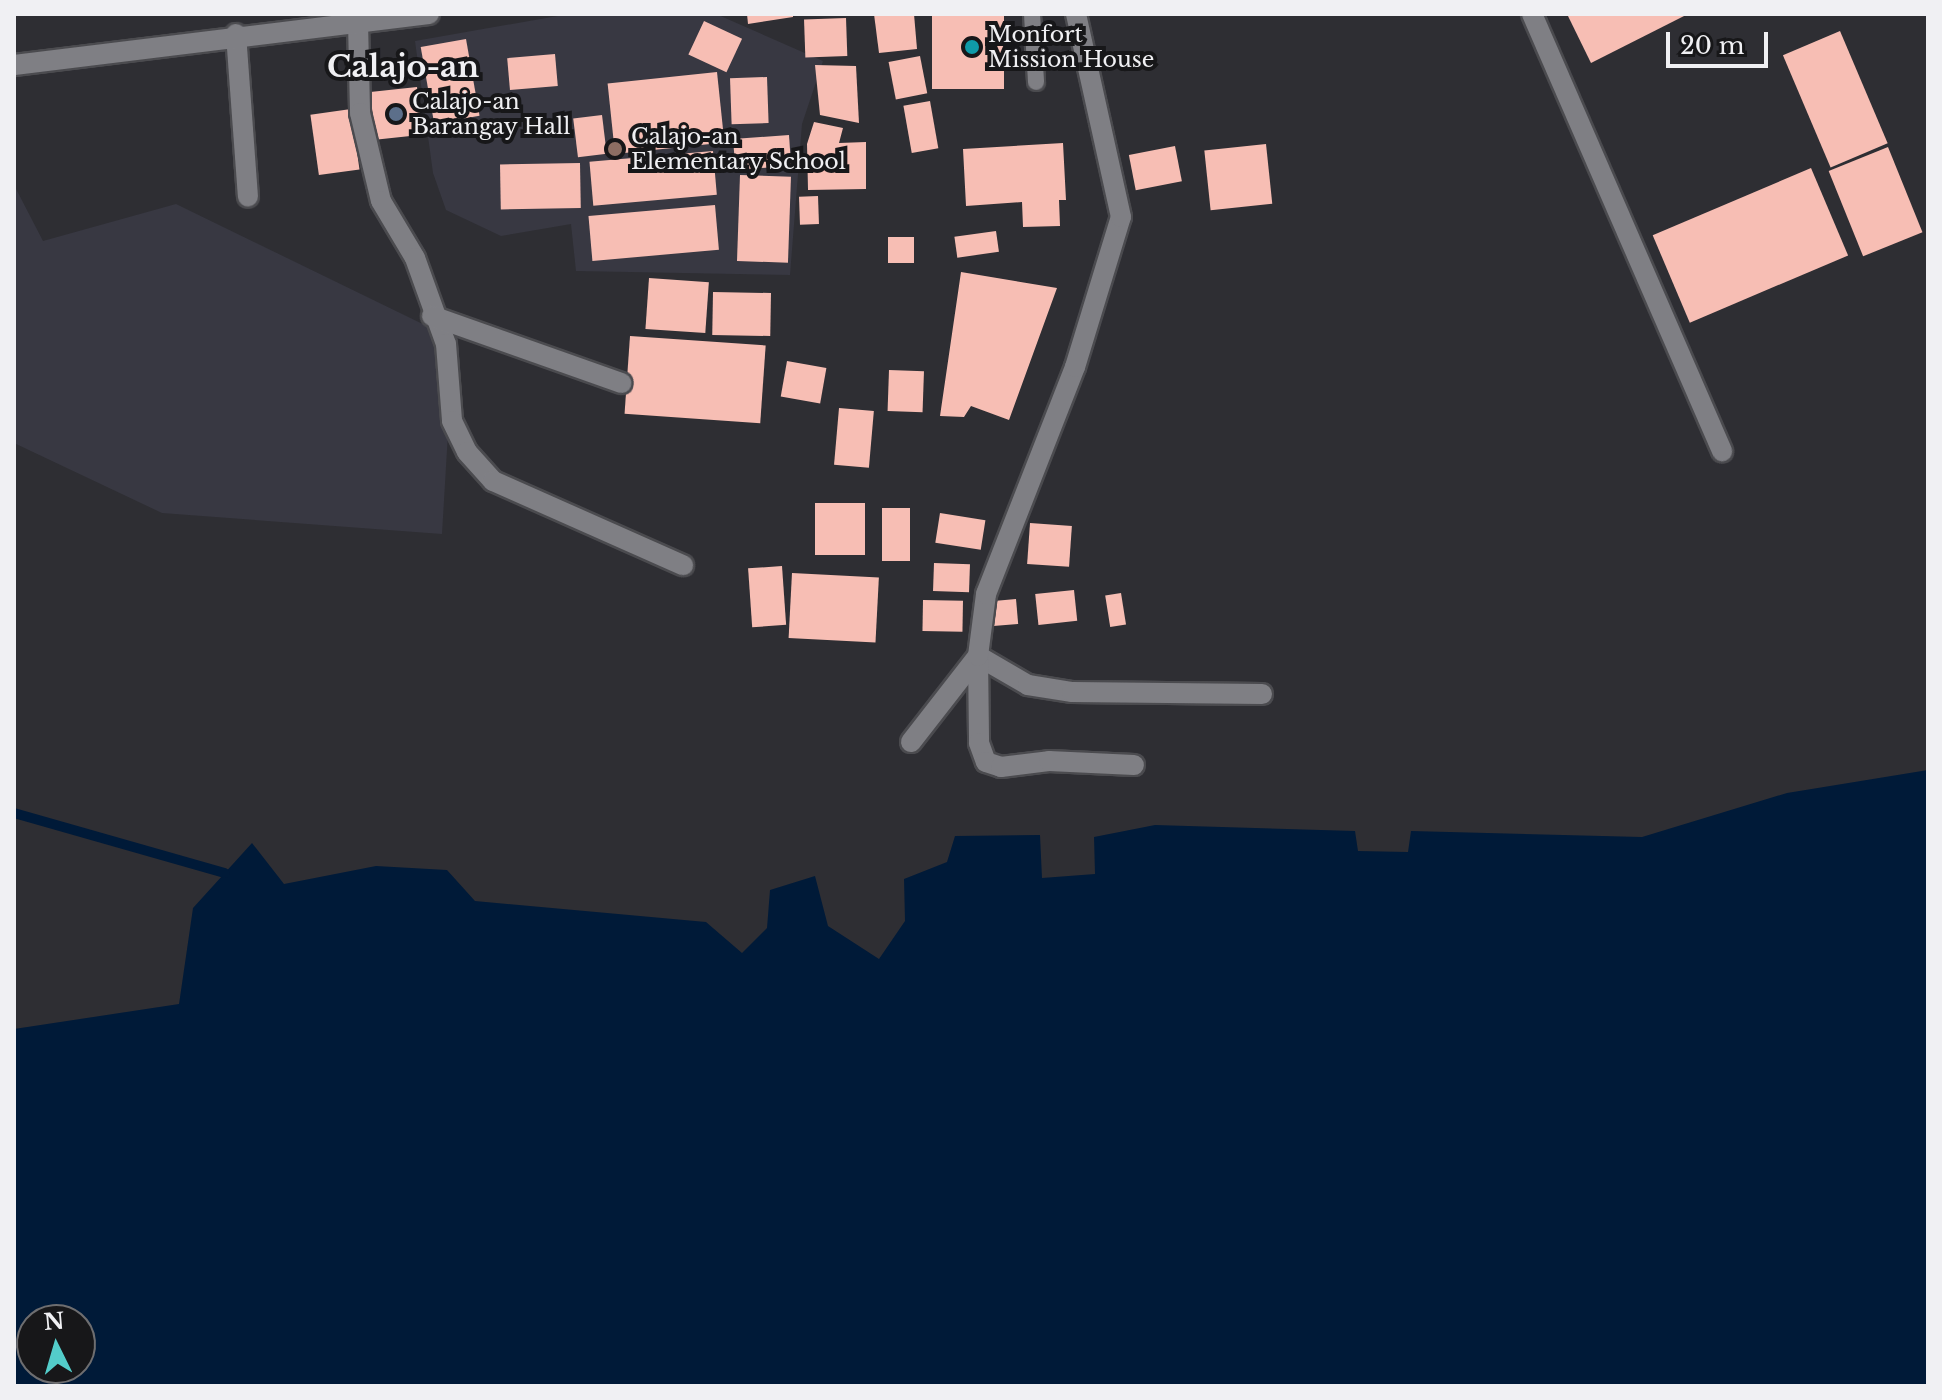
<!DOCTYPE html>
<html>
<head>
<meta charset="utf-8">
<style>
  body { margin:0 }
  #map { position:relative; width:1942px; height:1400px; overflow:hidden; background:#2e2e33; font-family:"Libre Baskerville",serif }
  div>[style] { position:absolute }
  .built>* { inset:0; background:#383842 }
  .water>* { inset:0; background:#001a38 }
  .stream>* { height:10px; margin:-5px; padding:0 5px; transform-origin:5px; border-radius:5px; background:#001a38 }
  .building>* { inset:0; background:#f7beb4; transform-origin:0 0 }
  .roads { filter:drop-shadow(2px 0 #4b4b4f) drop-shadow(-2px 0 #4b4b4f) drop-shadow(0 2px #4b4b4f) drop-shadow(0 -2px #4b4b4f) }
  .service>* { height:16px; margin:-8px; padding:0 8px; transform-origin:8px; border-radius:8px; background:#7f7f84 }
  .minor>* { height:20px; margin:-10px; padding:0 10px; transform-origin:10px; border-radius:10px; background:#7f7f84 }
  .tertiary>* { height:20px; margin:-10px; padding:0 10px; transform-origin:10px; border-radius:10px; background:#7f7f84 }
  .dots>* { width:22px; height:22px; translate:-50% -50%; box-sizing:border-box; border:4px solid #171719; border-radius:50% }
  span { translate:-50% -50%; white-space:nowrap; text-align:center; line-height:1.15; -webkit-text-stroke:8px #171719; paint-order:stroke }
  .poi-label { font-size:22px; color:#f0f0f3 }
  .left { translate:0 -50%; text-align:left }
  .district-label { font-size:30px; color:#f0f0f3; font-weight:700 }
  .frame { position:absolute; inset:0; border:16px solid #f0f0f3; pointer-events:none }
  .north { position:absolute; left:16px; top:1304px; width:80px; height:80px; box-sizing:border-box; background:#171719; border:2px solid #6e6e70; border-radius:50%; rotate:355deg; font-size:22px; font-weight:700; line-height:32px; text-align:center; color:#f0f0f3 }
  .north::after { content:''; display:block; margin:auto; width:28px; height:36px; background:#53cdca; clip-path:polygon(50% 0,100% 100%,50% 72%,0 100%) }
  .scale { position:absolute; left:1666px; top:32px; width:102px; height:36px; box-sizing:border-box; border:4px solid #f0f0f3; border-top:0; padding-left:10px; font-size:24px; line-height:28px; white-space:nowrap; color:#f0f0f3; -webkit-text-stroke:6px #171719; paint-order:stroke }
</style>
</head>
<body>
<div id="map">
  <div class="built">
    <div style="clip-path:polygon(569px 14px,716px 14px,823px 61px,802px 124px,790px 275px,576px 271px,571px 224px,501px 236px,446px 210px,433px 173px,415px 41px)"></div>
    <div style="clip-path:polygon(14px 185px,43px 241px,176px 204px,435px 330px,448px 433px,442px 534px,162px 513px,14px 443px)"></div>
  </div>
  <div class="water">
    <div style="clip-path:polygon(evenodd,1928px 770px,1928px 1386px,14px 1386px,14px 1029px,179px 1004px,193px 908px,252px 843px,284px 884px,376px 866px,447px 870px,475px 901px,706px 922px,742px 953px,767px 928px,770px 890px,815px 876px,828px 926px,879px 959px,905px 921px,904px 879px,947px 862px,955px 836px,1040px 835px,1042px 878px,1095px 874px,1094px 837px,1155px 825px,1355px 831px,1358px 851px,1408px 852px,1411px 831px,1642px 837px,1787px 793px,1928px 770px,32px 1320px,80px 1320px,80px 1368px,32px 1368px,32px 1320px)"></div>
  </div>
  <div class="stream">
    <div style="left:14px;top:813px;width:219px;rotate:15.9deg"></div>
  </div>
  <div class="building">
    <div style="clip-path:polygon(747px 14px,793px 14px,793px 17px,748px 24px)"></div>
    <div style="clip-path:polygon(874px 14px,914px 14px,917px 49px,879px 53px)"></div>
    <div style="left:932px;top:14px;width:72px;height:75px"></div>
    <div style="clip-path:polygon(1567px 14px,1688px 14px,1591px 63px)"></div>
    <div style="left:846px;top:18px;width:38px;height:42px;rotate:88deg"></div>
    <div style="left:704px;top:21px;width:42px;height:37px;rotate:25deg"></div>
    <div style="left:1840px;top:31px;width:122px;height:62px;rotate:67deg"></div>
    <div style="left:466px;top:39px;width:78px;height:46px;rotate:80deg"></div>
    <div style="left:555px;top:54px;width:32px;height:48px;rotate:85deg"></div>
    <div style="left:920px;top:56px;width:38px;height:32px;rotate:79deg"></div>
    <div style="clip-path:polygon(815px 65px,856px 66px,859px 123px,820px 115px)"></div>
    <div style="left:717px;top:72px;width:71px;height:110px;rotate:84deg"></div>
    <div style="left:767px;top:77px;width:46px;height:37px;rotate:88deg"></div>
    <div style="left:417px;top:87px;width:48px;height:47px;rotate:84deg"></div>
    <div style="left:930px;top:101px;width:48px;height:27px;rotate:80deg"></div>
    <div style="left:351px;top:109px;width:61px;height:41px;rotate:82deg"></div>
    <div style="left:602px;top:115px;width:39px;height:29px;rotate:83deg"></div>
    <div style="clip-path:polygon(814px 122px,843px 128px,839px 143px,866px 142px,866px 189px,808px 190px,807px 144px)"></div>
    <div style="left:789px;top:135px;width:31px;height:56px;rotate:86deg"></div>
    <div style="clip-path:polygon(1063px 143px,1066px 200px,1059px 200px,1060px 226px,1023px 227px,1022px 202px,966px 206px,963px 149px)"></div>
    <div style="left:1266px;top:144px;width:60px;height:62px;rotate:84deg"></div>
    <div style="left:1175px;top:146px;width:36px;height:47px;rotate:79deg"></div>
    <div style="left:1888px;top:147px;width:92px;height:64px;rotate:68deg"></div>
    <div style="left:713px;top:151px;width:44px;height:124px;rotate:85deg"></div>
    <div style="left:580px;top:163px;width:45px;height:80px;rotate:89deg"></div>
    <div style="left:1811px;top:168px;width:95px;height:172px;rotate:67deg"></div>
    <div style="left:740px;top:175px;width:51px;height:86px;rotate:2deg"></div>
    <div style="left:818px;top:196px;width:28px;height:19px;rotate:88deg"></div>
    <div style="left:715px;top:205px;width:45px;height:127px;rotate:85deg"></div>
    <div style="left:996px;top:231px;width:21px;height:42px;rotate:82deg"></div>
    <div style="left:888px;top:237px;width:26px;height:26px"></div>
    <div style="clip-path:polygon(961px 272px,1057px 288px,1009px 420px,971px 406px,964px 417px,940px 416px)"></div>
    <div style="left:649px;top:278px;width:60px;height:51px;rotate:4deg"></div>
    <div style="left:713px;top:292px;width:58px;height:43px;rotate:1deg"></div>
    <div style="left:630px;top:336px;width:136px;height:78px;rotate:4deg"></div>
    <div style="left:787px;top:361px;width:40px;height:36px;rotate:10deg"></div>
    <div style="left:889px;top:370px;width:35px;height:41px;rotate:2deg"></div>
    <div style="left:839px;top:408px;width:35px;height:57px;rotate:5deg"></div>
    <div style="left:815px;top:503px;width:50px;height:52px"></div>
    <div style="left:882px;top:508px;width:28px;height:53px"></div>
    <div style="left:940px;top:513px;width:46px;height:30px;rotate:9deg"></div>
    <div style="left:1030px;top:523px;width:42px;height:41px;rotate:4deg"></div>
    <div style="left:934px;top:563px;width:36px;height:28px;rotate:2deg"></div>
    <div style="left:782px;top:566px;width:59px;height:34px;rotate:86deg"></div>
    <div style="left:792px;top:573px;width:87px;height:65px;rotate:3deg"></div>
    <div style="left:1074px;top:590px;width:31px;height:39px;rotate:84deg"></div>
    <div style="left:1121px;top:593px;width:32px;height:16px;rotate:81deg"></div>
    <div style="left:1016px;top:599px;width:25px;height:25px;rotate:85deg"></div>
    <div style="left:923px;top:600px;width:40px;height:31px;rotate:1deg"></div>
  </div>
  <div class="roads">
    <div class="service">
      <div style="left:1032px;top:14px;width:68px;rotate:86.6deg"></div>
    </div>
    <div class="minor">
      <div style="left:1532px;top:14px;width:477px;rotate:66.5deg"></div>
      <div style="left:358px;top:22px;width:91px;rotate:88.7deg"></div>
      <div style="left:360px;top:113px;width:90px;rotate:76.6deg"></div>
      <div style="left:381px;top:201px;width:66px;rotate:59.2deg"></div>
      <div style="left:415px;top:258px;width:91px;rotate:70.2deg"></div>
      <div style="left:446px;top:344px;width:77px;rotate:85.5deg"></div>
      <div style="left:452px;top:421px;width:34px;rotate:64deg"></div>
      <div style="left:467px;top:452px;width:39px;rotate:48deg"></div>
      <div style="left:493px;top:481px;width:208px;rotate:23.9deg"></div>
      <div style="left:236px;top:34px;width:163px;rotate:85.8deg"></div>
      <div style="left:432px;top:316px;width:201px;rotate:19.5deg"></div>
      <div style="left:978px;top:656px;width:58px;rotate:30.1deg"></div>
      <div style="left:1028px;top:685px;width:45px;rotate:9deg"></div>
      <div style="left:1072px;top:692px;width:190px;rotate:0.6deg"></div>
      <div style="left:978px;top:656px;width:87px;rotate:89.3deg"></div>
      <div style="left:979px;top:743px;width:20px;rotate:70deg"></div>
      <div style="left:986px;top:762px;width:16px;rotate:18deg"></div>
      <div style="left:1001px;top:767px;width:48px;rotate:-7.1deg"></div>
      <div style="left:1049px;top:761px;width:85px;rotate:2.7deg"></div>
      <div style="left:911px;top:742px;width:109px;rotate:-52.1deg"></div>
      <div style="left:978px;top:656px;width:63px;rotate:-82.6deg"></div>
      <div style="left:986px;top:594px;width:244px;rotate:-68.6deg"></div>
      <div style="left:1075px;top:367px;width:157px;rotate:-73deg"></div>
      <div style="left:1121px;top:217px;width:208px;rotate:-102.5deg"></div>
    </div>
    <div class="tertiary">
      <div style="left:14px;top:65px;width:418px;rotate:-7deg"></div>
    </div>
  </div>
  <div class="dots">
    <div style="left:972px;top:47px;background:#0f9aa8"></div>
    <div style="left:396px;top:114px;background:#5c6f8a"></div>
    <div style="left:615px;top:149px;background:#8d6e63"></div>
  </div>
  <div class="poi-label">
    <span class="left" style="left:988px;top:47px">Monfort<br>Mission House</span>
    <span class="left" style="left:412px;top:114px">Calajo-an<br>Barangay Hall</span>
    <span class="left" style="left:631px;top:149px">Calajo-an<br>Elementary School</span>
  </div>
  <div class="district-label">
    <span style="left:403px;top:67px">Calajo-an</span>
  </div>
  <div class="frame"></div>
  <div class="north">N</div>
  <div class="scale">20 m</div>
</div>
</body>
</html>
